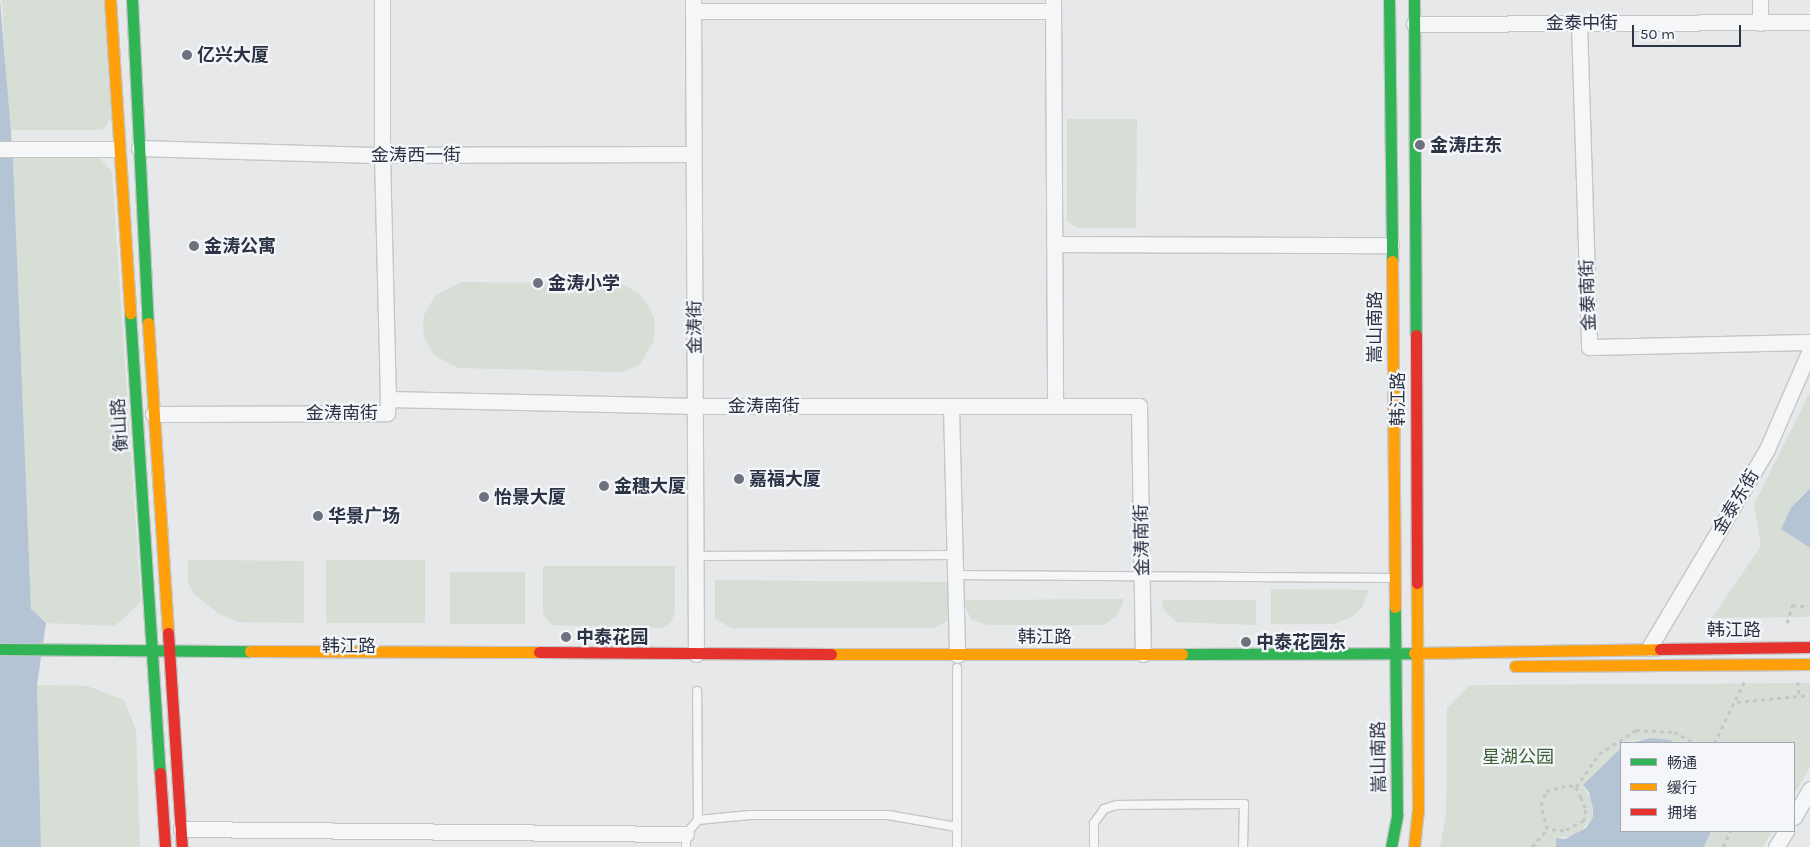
<!DOCTYPE html>
<html>
<head>
<meta charset="utf-8">
<style>
  body { margin:0 }
  #map { position:relative; width:1810px; height:847px; overflow:hidden; background:#e6e8ea; font-family:Karla,"Noto Sans SC",sans-serif }
  div>[style] { position:absolute }
  .green>* { inset:0; background:#d6ded6; transform-origin:0 0 }
  .water>* { inset:0; background:#b4c4d5 }
  .path>* { height:2.5px; margin-top:-1.25px; transform-origin:0; background:repeating-linear-gradient(90deg,#c5c6ca 0 4px,transparent 0 8px) }
  .roads { filter:drop-shadow(1px 0 #c4c6c8) drop-shadow(-1px 0 #c4c6c8) drop-shadow(0 1px #c4c6c8) drop-shadow(0 -1px #c4c6c8) }
  .lane>* { height:8px; margin:-4px; padding:0 4px; transform-origin:4px; border-radius:4px; background:#f5f6f7 }
  .street>* { height:15px; margin:-7.5px; padding:0 7.5px; transform-origin:7.5px; border-radius:7.5px; background:#f5f6f7 }
  .fast>* { height:11px; margin:-5.5px; padding:0 5.5px; transform-origin:5.5px; border-radius:5.5px; background:#30b455 }
  .slow>* { height:11px; margin:-5.5px; padding:0 5.5px; transform-origin:5.5px; border-radius:5.5px; background:#ff9f0a }
  .jam>* { height:11px; margin:-5.5px; padding:0 5.5px; transform-origin:5.5px; border-radius:5.5px; background:#e5322d }
  .dots>* { width:14px; height:14px; translate:-50% -50%; box-sizing:border-box; border:2px solid #f4f6f9; border-radius:50% }
  span { translate:-50% -50%; white-space:nowrap; text-align:center; line-height:1.15; -webkit-text-stroke:4.5px #f4f6f9; paint-order:stroke }
  .street-label { font-size:18px; color:#2b3445 }
  .poi-label { font-size:18px; color:#2b3445; font-weight:700 }
  .left { translate:0 -50%; text-align:left }
  .park-label { font-size:18px; color:#3f6138 }
  .legend { position:absolute; left:1620px; top:742px; width:175px; height:90px; box-sizing:border-box; background:#f4f6f9; border:1px solid #a4a8b1; margin:0; padding:6px 9px; list-style:none; font-size:15px; color:#2b3445 }
  .legend li { display:flex; align-items:center; gap:10px; height:25px }
  .legend b { width:25px; border:1px solid #a4a8b1 }
  .scale { position:absolute; left:1632px; top:25px; width:109px; height:22px; box-sizing:border-box; border:2px solid #2b3445; border-top:0; padding-left:6px; font-size:15px; line-height:18px; white-space:nowrap; color:#2b3445; -webkit-text-stroke:4px #f4f6f9; paint-order:stroke }
</style>
</head>
<body>
<div id="map">
  <div class="green">
    <div style="clip-path:polygon(2px 0,104px 0,112px 117px,102px 130px,9px 130px)"></div>
    <div style="clip-path:polygon(1067px 119px,1137px 119px,1136px 228px,1077px 228px,1067px 221px)"></div>
    <div style="clip-path:polygon(98px 156px,112px 172px,141px 602px,115px 626px,46px 623px,31px 610px,13px 158px)"></div>
    <div style="clip-path:polygon(461px 282px,622px 284px,640px 294px,650px 309px,655px 321px,654px 341px,639px 365px,622px 372px,458px 368px,434px 355px,424px 337px,423px 326px,424px 315px,435px 296px)"></div>
    <div style="clip-path:polygon(1810px 392px,1810px 488px,1799px 498px,1781px 529px,1810px 548px,1810px 617px,1712px 618px,1761px 546px,1754px 504px)"></div>
    <div style="clip-path:polygon(188px 560px,304px 561px,304px 623px,238px 622px,219px 614px,193px 593px,188px 581px)"></div>
    <div style="left:326px;top:560px;width:99px;height:63px"></div>
    <div style="clip-path:polygon(543px 566px,675px 566px,675px 613px,671px 622px,662px 628px,552px 625px,543px 615px)"></div>
    <div style="left:450px;top:572px;width:75px;height:52px"></div>
    <div style="clip-path:polygon(715px 580px,949px 582px,949px 620px,934px 628px,732px 628px,715px 619px)"></div>
    <div style="clip-path:polygon(1271px 589px,1369px 590px,1362px 608px,1352px 617px,1333px 624px,1271px 624px)"></div>
    <div style="clip-path:polygon(1124px 599px,1117px 616px,1104px 625px,988px 625px,971px 619px,962px 600px)"></div>
    <div style="clip-path:polygon(1162px 600px,1256px 600px,1256px 625px,1177px 622px,1164px 610px)"></div>
    <div style="clip-path:polygon(1810px 683px,1810px 767px,1794px 795px,1794px 743px,1675px 743px,1650px 738px,1621px 743px,1621px 748px,1583px 785px,1591px 799px,1593px 817px,1577px 835px,1556px 838px,1556px 847px,1440px 847px,1446px 815px,1447px 708px,1470px 685px)"></div>
    <div style="clip-path:polygon(37px 685px,87px 686px,124px 700px,136px 730px,140px 847px,41px 847px)"></div>
    <div style="clip-path:polygon(1711px 831px,1772px 831px,1763px 847px,1704px 847px)"></div>
  </div>
  <div class="water">
    <div style="clip-path:polygon(0 0,13px 158px,31px 609px,46px 623px,37px 685px,41px 847px,0 847px)"></div>
    <div style="clip-path:polygon(1810px 488px,1810px 548px,1781px 529px,1791px 508px)"></div>
    <div style="clip-path:polygon(1650px 738px,1670px 740px,1675px 743px,1631px 743px)"></div>
    <div style="clip-path:polygon(1621px 748px,1621px 831px,1711px 831px,1704px 847px,1556px 847px,1556px 838px,1565px 839px,1586px 828px,1593px 817px,1593px 809px,1589px 792px,1583px 785px)"></div>
  </div>
  <div class="path">
    <div style="left:1787px;top:623px;width:19px;rotate:-74deg"></div>
    <div style="left:1792px;top:605px;width:12px;rotate:5deg"></div>
    <div style="left:1798px;top:682px;width:13px;rotate:86deg"></div>
    <div style="left:1737px;top:702px;width:73px;rotate:-5.5deg"></div>
    <div style="left:1714px;top:743px;width:68px;rotate:-63.8deg"></div>
    <div style="left:1569px;top:785px;width:7px;rotate:16deg"></div>
    <div style="left:1576px;top:787px;width:11px;rotate:63deg"></div>
    <div style="left:1581px;top:797px;width:14px;rotate:69deg"></div>
    <div style="left:1586px;top:810px;width:11px;rotate:100deg"></div>
    <div style="left:1584px;top:821px;width:22px;rotate:153deg"></div>
    <div style="left:1564px;top:831px;width:17px;rotate:-173deg"></div>
    <div style="left:1547px;top:829px;width:25px;rotate:-104deg"></div>
    <div style="left:1541px;top:805px;width:15px;rotate:-70deg"></div>
    <div style="left:1546px;top:791px;width:24px;rotate:-15deg"></div>
    <div style="left:1576px;top:787px;width:40px;rotate:-55.1deg"></div>
    <div style="left:1599px;top:754px;width:44px;rotate:-33deg"></div>
    <div style="left:1636px;top:730px;width:38px;rotate:3deg"></div>
    <div style="left:1674px;top:732px;width:25px;rotate:27deg"></div>
    <div style="left:1532px;top:847px;width:23px;rotate:-50deg"></div>
    <div style="left:1723px;top:847px;width:17px;rotate:-66deg"></div>
  </div>
  <div class="roads">
    <div class="lane">
      <div style="left:696px;top:556px;width:258px;rotate:-0.2deg"></div>
      <div style="left:955px;top:575px;width:437px;rotate:0.4deg"></div>
      <div style="left:698px;top:820px;width:52px;rotate:-5.5deg"></div>
      <div style="left:750px;top:815px;width:138px"></div>
      <div style="left:888px;top:815px;width:70px;rotate:9.9deg"></div>
      <div style="left:686px;top:847px;width:13px;rotate:-90deg"></div>
      <div style="left:686px;top:834px;width:18px;rotate:-49deg"></div>
      <div style="left:698px;top:820px;width:129px;rotate:-90.4deg"></div>
      <div style="left:957px;top:847px;width:179px;rotate:-90deg"></div>
      <div style="left:1094px;top:847px;width:24px;rotate:-90deg"></div>
      <div style="left:1094px;top:823px;width:17px;rotate:-54deg"></div>
      <div style="left:1104px;top:809px;width:14px;rotate:-17deg"></div>
      <div style="left:1117px;top:805px;width:127px;rotate:-0.5deg"></div>
      <div style="left:1244px;top:804px;width:43px;rotate:91.3deg"></div>
    </div>
    <div class="street">
      <div style="left:382px;top:0;width:155px;rotate:90deg"></div>
      <div style="left:382px;top:155px;width:244px;rotate:88.6deg"></div>
      <div style="left:693px;top:0;width:654px;rotate:89.74deg"></div>
      <div style="left:1053px;top:0;width:406px;rotate:89.7deg"></div>
      <div style="left:1760px;top:0;width:23px;rotate:90deg"></div>
      <div style="left:693px;top:11px;width:360px"></div>
      <div style="left:1579px;top:23px;width:324px;rotate:88.2deg"></div>
      <div style="left:1589px;top:347px;width:221px;rotate:-1.3deg"></div>
      <div style="left:1414px;top:24px;width:396px;rotate:-0.3deg"></div>
      <div style="left:139px;top:148px;width:243px;rotate:1.7deg"></div>
      <div style="left:382px;top:155px;width:311px;rotate:-0.2deg"></div>
      <div style="left:0;top:149px;width:118px"></div>
      <div style="left:1054px;top:244px;width:337px;rotate:0.2deg"></div>
      <div style="left:951px;top:406px;width:249px;rotate:88.6deg"></div>
      <div style="left:153px;top:414px;width:234px;rotate:-0.2deg"></div>
      <div style="left:387px;top:413px;width:14px;rotate:-86deg"></div>
      <div style="left:388px;top:399px;width:307px;rotate:1.3deg"></div>
      <div style="left:695px;top:406px;width:444px"></div>
      <div style="left:1139px;top:406px;width:248px;rotate:89.1deg"></div>
      <div style="left:1649px;top:648px;width:231px;rotate:-59.3deg"></div>
      <div style="left:1767px;top:449px;width:108px;rotate:-66.5deg"></div>
      <div style="left:1794px;top:817px;width:32px;rotate:-60deg"></div>
      <div style="left:181px;top:829px;width:505px;rotate:0.57deg"></div>
      <div style="left:1776px;top:847px;width:19px;rotate:-58deg"></div>
    </div>
    <div class="fast">
      <div style="left:132px;top:0;width:323px;rotate:87.2deg"></div>
      <div style="left:1389px;top:0;width:261px;rotate:89.3deg"></div>
      <div style="left:1414px;top:0;width:335px;rotate:89.7deg"></div>
      <div style="left:130px;top:313px;width:461px;rotate:86.3deg"></div>
      <div style="left:0;top:649px;width:250px;rotate:0.5deg"></div>
      <div style="left:1182px;top:654px;width:232px;rotate:-0.2deg"></div>
      <div style="left:1391px;top:847px;width:33px;rotate:-79deg"></div>
      <div style="left:1397px;top:815px;width:208px;rotate:-90.6deg"></div>
    </div>
    <div class="slow">
      <div style="left:110px;top:0;width:314px;rotate:86.3deg"></div>
      <div style="left:1392px;top:261px;width:346px;rotate:89.5deg"></div>
      <div style="left:148px;top:323px;width:311px;rotate:86.3deg"></div>
      <div style="left:250px;top:651px;width:289px;rotate:0.2deg"></div>
      <div style="left:1414px;top:653px;width:246px;rotate:-0.9deg"></div>
      <div style="left:831px;top:654px;width:351px"></div>
      <div style="left:1515px;top:666px;width:295px;rotate:-0.4deg"></div>
      <div style="left:1414px;top:847px;width:36px;rotate:-84deg"></div>
      <div style="left:1418px;top:811px;width:228px;rotate:-90.3deg"></div>
    </div>
    <div class="jam">
      <div style="left:1416px;top:335px;width:248px;rotate:89.8deg"></div>
      <div style="left:168px;top:633px;width:214px;rotate:86.3deg"></div>
      <div style="left:1660px;top:649px;width:150px;rotate:-0.8deg"></div>
      <div style="left:539px;top:652px;width:292px;rotate:0.4deg"></div>
      <div style="left:160px;top:773px;width:74px;rotate:86.1deg"></div>
    </div>
  </div>
  <div class="dots">
    <div style="left:187px;top:55px;background:#6c737f"></div>
    <div style="left:1420px;top:145px;background:#6c737f"></div>
    <div style="left:194px;top:246px;background:#6c737f"></div>
    <div style="left:538px;top:283px;background:#6c737f"></div>
    <div style="left:739px;top:479px;background:#6c737f"></div>
    <div style="left:604px;top:486px;background:#6c737f"></div>
    <div style="left:484px;top:497px;background:#6c737f"></div>
    <div style="left:318px;top:516px;background:#6c737f"></div>
    <div style="left:566px;top:637px;background:#6c737f"></div>
    <div style="left:1246px;top:642px;background:#6c737f"></div>
  </div>
  <div class="street-label">
    <span style="left:1582px;top:23px">金泰中街</span>
    <span style="left:416px;top:155px">金涛西一街</span>
    <span style="left:1588px;top:295px;rotate:-92deg">金泰南街</span>
    <span style="left:695px;top:327px;rotate:-90deg">金涛街</span>
    <span style="left:1375px;top:327px;rotate:-90deg">嵩山南路</span>
    <span style="left:1398px;top:399px;rotate:-90deg">韩江路</span>
    <span style="left:764px;top:406px">金涛南街</span>
    <span style="left:342px;top:413px">金涛南街</span>
    <span style="left:120px;top:425px;rotate:-94deg">衡山路</span>
    <span style="left:1736px;top:502px;rotate:-59deg">金泰东街</span>
    <span style="left:1142px;top:540px;rotate:-91deg">金涛南街</span>
    <span style="left:1734px;top:630px">韩江路</span>
    <span style="left:1045px;top:637px">韩江路</span>
    <span style="left:349px;top:646px">韩江路</span>
    <span style="left:1379px;top:757px;rotate:-91deg">嵩山南路</span>
  </div>
  <div class="poi-label">
    <span class="left" style="left:197px;top:55px">亿兴大厦</span>
    <span class="left" style="left:1430px;top:145px">金涛庄东</span>
    <span class="left" style="left:204px;top:246px">金涛公寓</span>
    <span class="left" style="left:548px;top:283px">金涛小学</span>
    <span class="left" style="left:749px;top:479px">嘉福大厦</span>
    <span class="left" style="left:614px;top:486px">金穗大厦</span>
    <span class="left" style="left:494px;top:497px">怡景大厦</span>
    <span class="left" style="left:328px;top:516px">华景广场</span>
    <span class="left" style="left:576px;top:637px">中泰花园</span>
    <span class="left" style="left:1256px;top:642px">中泰花园东</span>
  </div>
  <div class="park-label">
    <span style="left:1518px;top:757px">星湖公园</span>
  </div>
  <ul class="legend">
  <li><b style="height:6px;background:#30b455"></b>畅通</li>
  <li><b style="height:6px;background:#ff9f0a"></b>缓行</li>
  <li><b style="height:6px;background:#e5322d"></b>拥堵</li>
  </ul>
  <div class="scale">50 m</div>
</div>
</body>
</html>
